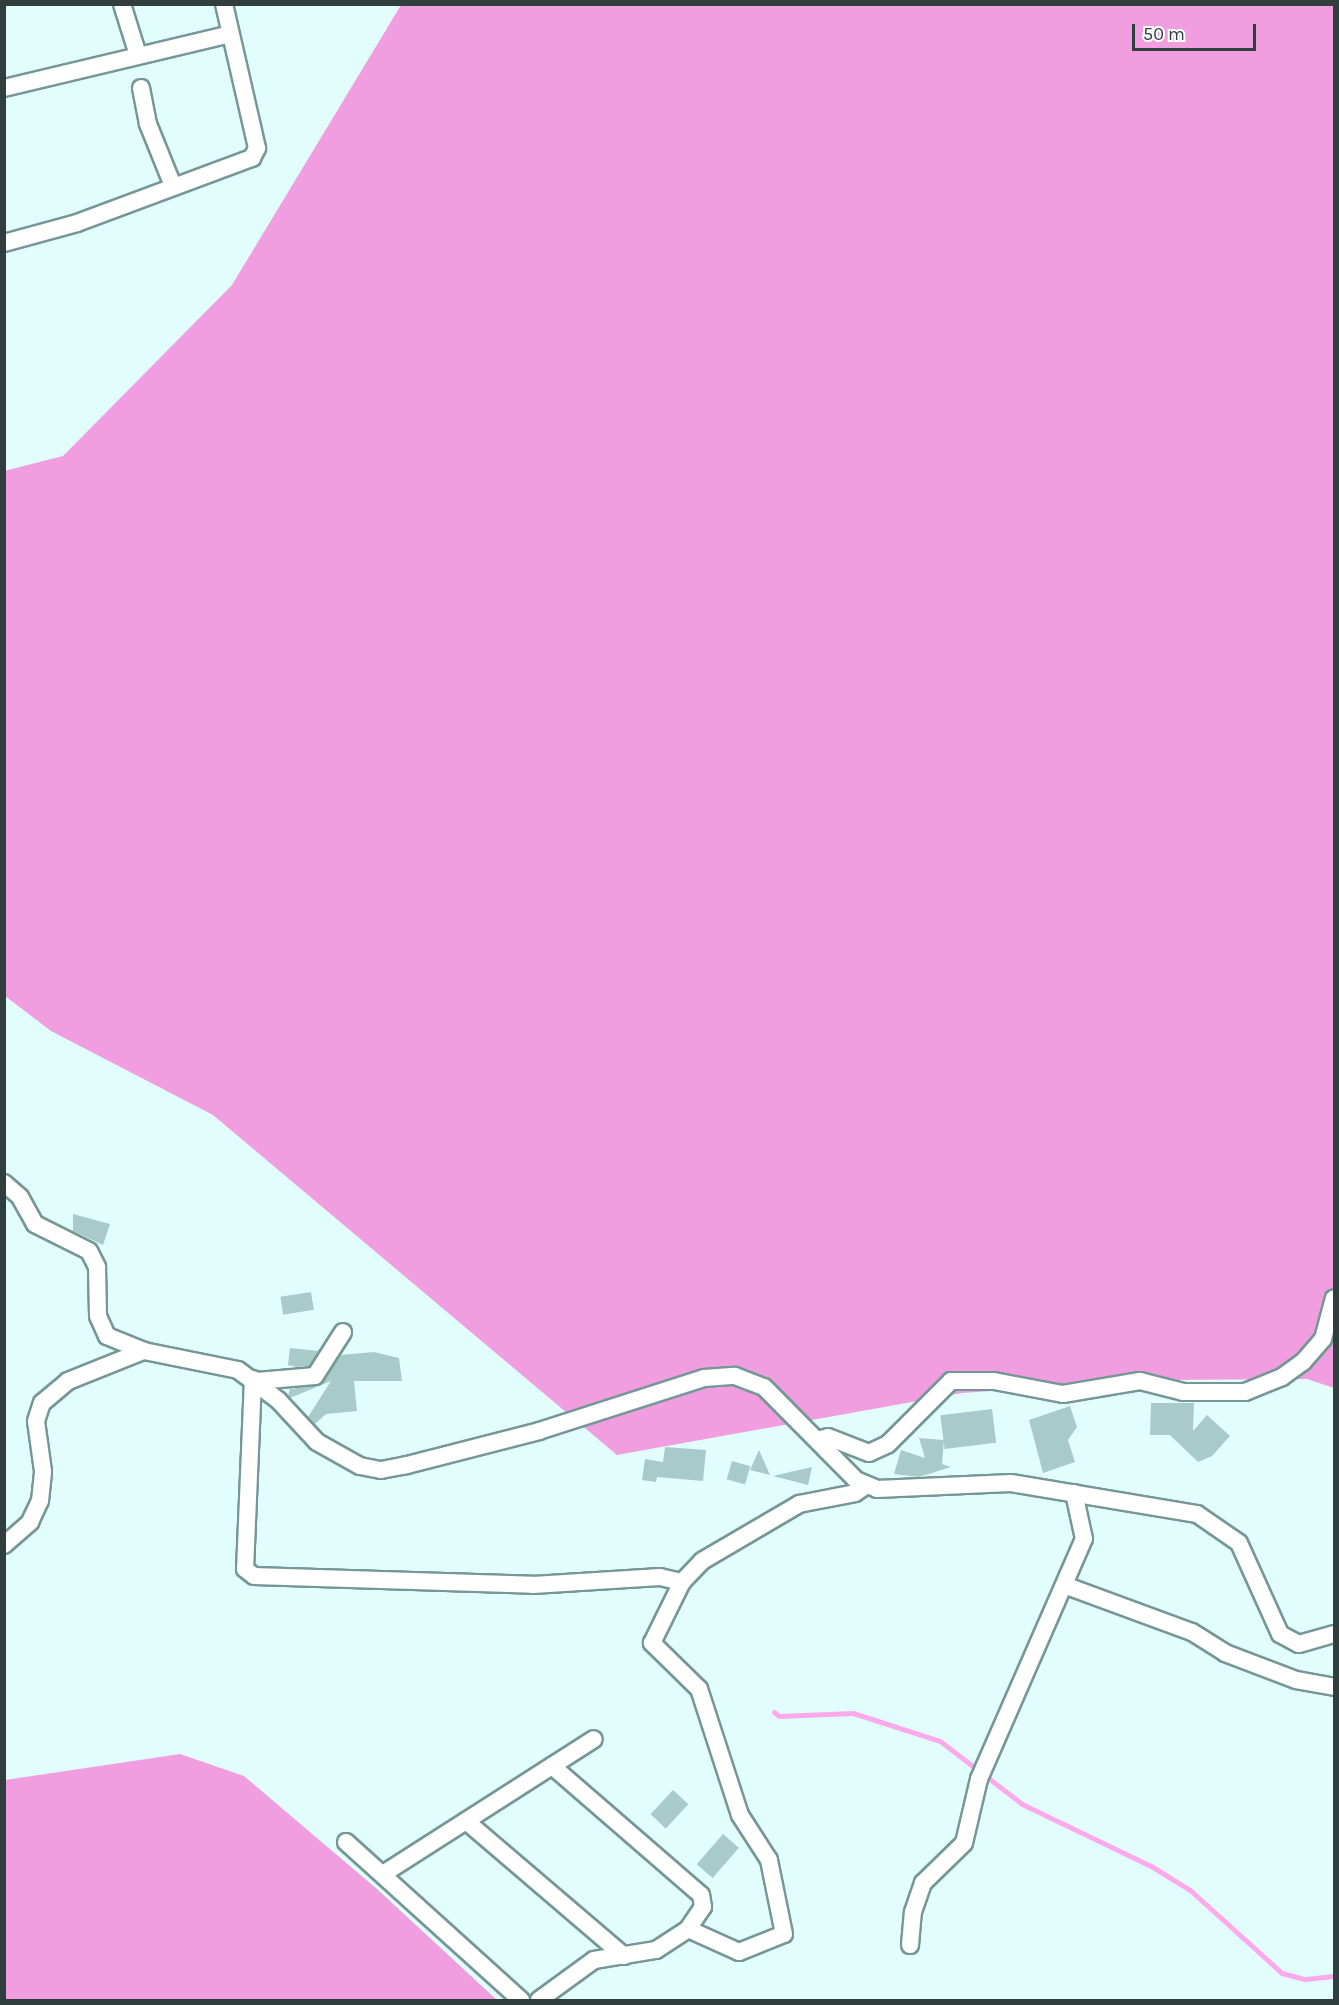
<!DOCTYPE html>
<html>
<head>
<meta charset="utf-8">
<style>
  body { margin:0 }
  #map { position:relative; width:1339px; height:2005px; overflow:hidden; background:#e1fefd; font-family:Karla,sans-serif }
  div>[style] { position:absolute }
  .forest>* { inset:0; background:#f09ee0 }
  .stream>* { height:5px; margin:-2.5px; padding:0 2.5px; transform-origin:2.5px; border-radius:2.5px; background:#fdaaed }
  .building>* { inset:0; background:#a8cbca; transform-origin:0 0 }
  .roads { filter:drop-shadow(2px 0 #759796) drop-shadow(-2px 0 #759796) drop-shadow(0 2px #759796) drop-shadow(0 -2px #759796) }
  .minor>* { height:16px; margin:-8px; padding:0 8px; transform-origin:8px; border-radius:8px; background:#fff }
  span { translate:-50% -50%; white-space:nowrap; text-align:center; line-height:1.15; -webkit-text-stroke:4.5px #fff; paint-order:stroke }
  .frame { position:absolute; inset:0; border:6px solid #303e3e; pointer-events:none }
  .scale { position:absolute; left:1132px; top:24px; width:124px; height:27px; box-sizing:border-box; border:3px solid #303e3e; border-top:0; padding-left:8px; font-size:18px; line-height:21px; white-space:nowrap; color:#303e3e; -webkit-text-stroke:4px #fff; paint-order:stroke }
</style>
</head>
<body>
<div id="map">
  <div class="forest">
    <div style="clip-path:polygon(401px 5px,1334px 5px,1334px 1388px,1307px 1379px,1161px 1380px,962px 1393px,617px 1455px,213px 1115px,51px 1031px,5px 996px,4px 471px,63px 456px,232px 285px)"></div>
    <div style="clip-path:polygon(180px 1754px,244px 1776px,377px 1889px,497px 2000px,5px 2000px,5px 1780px)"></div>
  </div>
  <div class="stream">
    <div style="left:774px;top:1712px;width:6px;rotate:39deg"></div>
    <div style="left:779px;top:1716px;width:74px;rotate:-2.3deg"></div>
    <div style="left:853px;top:1713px;width:91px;rotate:17.8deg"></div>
    <div style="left:940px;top:1741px;width:103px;rotate:37.5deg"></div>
    <div style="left:1022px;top:1804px;width:143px;rotate:25.7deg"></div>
    <div style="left:1151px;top:1866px;width:46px;rotate:31.6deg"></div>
    <div style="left:1190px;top:1890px;width:124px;rotate:42.1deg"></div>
    <div style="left:1282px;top:1973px;width:24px;rotate:15deg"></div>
    <div style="left:1305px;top:1979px;width:29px;rotate:-6deg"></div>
  </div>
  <div class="building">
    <div style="clip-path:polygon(73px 1214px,110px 1224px,103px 1245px,73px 1231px)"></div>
    <div style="left:311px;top:1292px;width:18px;height:31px;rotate:81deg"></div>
    <div style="clip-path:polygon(290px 1348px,319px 1351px,309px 1366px,297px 1367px,288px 1365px)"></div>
    <div style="clip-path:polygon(374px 1352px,399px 1358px,402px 1381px,354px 1381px,357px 1411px,326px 1414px,315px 1424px,308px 1417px,331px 1381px,290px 1398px,288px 1396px,290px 1389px,321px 1385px,341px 1355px)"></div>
    <div style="clip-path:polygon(1151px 1403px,1194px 1403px,1193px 1431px,1207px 1415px,1230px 1436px,1212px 1456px,1198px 1462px,1170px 1435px,1150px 1435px)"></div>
    <div style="clip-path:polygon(1070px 1406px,1077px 1427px,1068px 1440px,1075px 1462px,1043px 1473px,1029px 1420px)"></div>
    <div style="left:992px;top:1409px;width:34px;height:52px;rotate:83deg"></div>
    <div style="clip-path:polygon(919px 1438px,944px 1440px,942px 1464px,951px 1467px,919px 1477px,894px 1474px,901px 1450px,925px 1458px)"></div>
    <div style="clip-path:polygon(665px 1447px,706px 1450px,703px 1481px,657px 1477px,656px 1482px,642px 1480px,645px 1459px,663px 1462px)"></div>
    <div style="clip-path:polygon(759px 1450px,770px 1475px,750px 1470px)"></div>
    <div style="left:732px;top:1461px;width:19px;height:19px;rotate:16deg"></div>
    <div style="clip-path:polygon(812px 1467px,808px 1485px,773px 1476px)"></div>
    <div style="left:673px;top:1790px;width:21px;height:33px;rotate:43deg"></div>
    <div style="left:723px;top:1834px;width:21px;height:40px;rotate:41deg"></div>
  </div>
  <div class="roads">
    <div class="minor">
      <div style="left:122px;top:4px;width:53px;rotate:72.6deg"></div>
      <div style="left:4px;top:88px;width:232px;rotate:-13.4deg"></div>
      <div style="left:141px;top:88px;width:37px;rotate:79deg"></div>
      <div style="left:148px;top:124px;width:67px;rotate:68deg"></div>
      <div style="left:4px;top:243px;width:76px;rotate:-15.3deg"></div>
      <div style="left:77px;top:223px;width:187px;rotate:-20.4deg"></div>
      <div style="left:252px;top:158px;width:11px;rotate:-63deg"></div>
      <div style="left:257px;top:148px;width:148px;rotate:-102.9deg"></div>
      <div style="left:4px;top:1183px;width:21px;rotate:41deg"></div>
      <div style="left:20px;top:1197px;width:31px;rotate:61deg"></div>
      <div style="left:35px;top:1224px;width:60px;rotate:26.6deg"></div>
      <div style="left:89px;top:1251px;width:18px;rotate:63deg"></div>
      <div style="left:97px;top:1267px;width:49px;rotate:88.8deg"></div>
      <div style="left:98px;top:1316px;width:22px;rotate:66deg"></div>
      <div style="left:107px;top:1336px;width:40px;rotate:22deg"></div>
      <div style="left:144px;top:1351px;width:96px;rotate:11.4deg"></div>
      <div style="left:238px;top:1370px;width:50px;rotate:36.9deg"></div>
      <div style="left:278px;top:1400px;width:57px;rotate:47.1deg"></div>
      <div style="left:317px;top:1442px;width:49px;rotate:29.2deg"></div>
      <div style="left:360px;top:1466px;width:21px;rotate:11deg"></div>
      <div style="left:381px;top:1470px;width:26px;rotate:-11deg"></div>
      <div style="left:407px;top:1465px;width:136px;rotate:-14.4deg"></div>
      <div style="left:539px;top:1431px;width:173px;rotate:-17.8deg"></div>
      <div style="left:704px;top:1378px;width:31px;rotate:-4deg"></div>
      <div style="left:735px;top:1376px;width:31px;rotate:21deg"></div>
      <div style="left:764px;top:1387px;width:131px;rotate:45.3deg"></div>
      <div style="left:856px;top:1480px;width:23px;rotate:23deg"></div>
      <div style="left:877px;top:1489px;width:134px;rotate:-2.6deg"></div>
      <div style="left:1011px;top:1483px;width:189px;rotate:9.5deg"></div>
      <div style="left:1197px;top:1514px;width:51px;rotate:34.6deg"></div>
      <div style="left:1239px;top:1543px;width:100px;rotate:65.7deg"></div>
      <div style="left:1280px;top:1634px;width:21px;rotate:28deg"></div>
      <div style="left:1299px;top:1644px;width:36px;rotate:-16deg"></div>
      <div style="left:253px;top:1379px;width:190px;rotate:92.4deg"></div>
      <div style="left:245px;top:1569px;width:11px;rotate:38deg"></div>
      <div style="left:254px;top:1576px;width:279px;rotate:1.8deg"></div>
      <div style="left:533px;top:1585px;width:127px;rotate:-3.6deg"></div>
      <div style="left:660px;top:1577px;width:23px;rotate:13deg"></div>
      <div style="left:257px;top:1381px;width:58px;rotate:-4.9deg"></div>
      <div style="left:315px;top:1376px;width:52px;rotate:-57.5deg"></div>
      <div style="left:817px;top:1440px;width:11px;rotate:-15deg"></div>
      <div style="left:828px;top:1437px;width:44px;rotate:21.3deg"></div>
      <div style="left:869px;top:1453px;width:21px;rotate:-25deg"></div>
      <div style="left:888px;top:1444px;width:89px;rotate:-45deg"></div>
      <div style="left:951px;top:1381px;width:43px"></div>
      <div style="left:994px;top:1381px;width:70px;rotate:10.7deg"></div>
      <div style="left:1063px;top:1394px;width:78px;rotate:-9.6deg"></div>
      <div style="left:1140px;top:1381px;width:44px;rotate:14.3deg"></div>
      <div style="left:1183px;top:1392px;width:62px"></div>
      <div style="left:1245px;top:1392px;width:40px;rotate:-22deg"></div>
      <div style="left:1282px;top:1377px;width:26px;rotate:-36deg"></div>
      <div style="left:1303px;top:1362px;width:30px;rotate:-49deg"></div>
      <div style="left:1323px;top:1339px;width:42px;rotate:-75deg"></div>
      <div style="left:4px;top:1545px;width:35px;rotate:-41deg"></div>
      <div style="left:30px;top:1522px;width:23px;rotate:-65deg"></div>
      <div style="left:40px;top:1501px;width:30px;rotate:-84deg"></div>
      <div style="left:43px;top:1471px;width:50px;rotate:-98deg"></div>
      <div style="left:36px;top:1421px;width:19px;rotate:-72deg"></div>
      <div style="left:42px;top:1403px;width:34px;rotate:-40deg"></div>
      <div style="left:68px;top:1381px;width:81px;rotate:-21.8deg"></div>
      <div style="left:1064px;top:1585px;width:136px;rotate:20.2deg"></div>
      <div style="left:1192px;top:1632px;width:39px;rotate:32deg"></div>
      <div style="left:1225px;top:1653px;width:76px;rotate:20.8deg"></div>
      <div style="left:1296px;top:1680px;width:39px;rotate:10deg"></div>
      <div style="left:466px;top:1821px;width:208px;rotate:40.5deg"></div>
      <div style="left:346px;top:1842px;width:236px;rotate:42.1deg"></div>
      <div style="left:383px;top:1874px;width:250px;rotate:-32.6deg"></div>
      <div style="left:688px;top:1929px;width:56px;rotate:24.3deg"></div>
      <div style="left:739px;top:1952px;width:48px;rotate:-21.8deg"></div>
      <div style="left:784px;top:1934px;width:76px;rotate:-101.5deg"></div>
      <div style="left:769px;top:1860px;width:54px;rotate:-122.8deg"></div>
      <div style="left:740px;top:1815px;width:133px;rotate:-108deg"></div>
      <div style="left:699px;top:1689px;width:66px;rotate:-135.6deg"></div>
      <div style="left:652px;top:1643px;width:68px;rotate:-63.8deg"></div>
      <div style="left:682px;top:1582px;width:29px;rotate:-46deg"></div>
      <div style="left:702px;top:1561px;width:113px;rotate:-30.4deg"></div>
      <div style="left:799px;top:1504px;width:57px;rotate:-11.1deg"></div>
      <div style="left:855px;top:1493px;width:14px;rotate:-34deg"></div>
      <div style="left:910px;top:1945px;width:33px;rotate:-85deg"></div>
      <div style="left:913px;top:1912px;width:31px;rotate:-71deg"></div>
      <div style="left:923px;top:1883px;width:57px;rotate:-44.3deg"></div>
      <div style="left:964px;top:1843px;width:66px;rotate:-76.8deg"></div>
      <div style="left:979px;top:1779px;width:262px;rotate:-66.4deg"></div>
      <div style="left:1084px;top:1539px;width:47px;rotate:-102.3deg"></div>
      <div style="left:539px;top:2000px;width:68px;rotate:-36deg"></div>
      <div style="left:594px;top:1960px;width:63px;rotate:-9.2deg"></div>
      <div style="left:656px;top:1950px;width:38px;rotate:-33deg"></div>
      <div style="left:688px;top:1929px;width:27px;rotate:-56deg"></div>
      <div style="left:703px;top:1907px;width:12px;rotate:-99deg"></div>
      <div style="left:701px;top:1895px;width:197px;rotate:-139.1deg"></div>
    </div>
  </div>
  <div class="frame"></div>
  <div class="scale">50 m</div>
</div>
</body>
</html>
